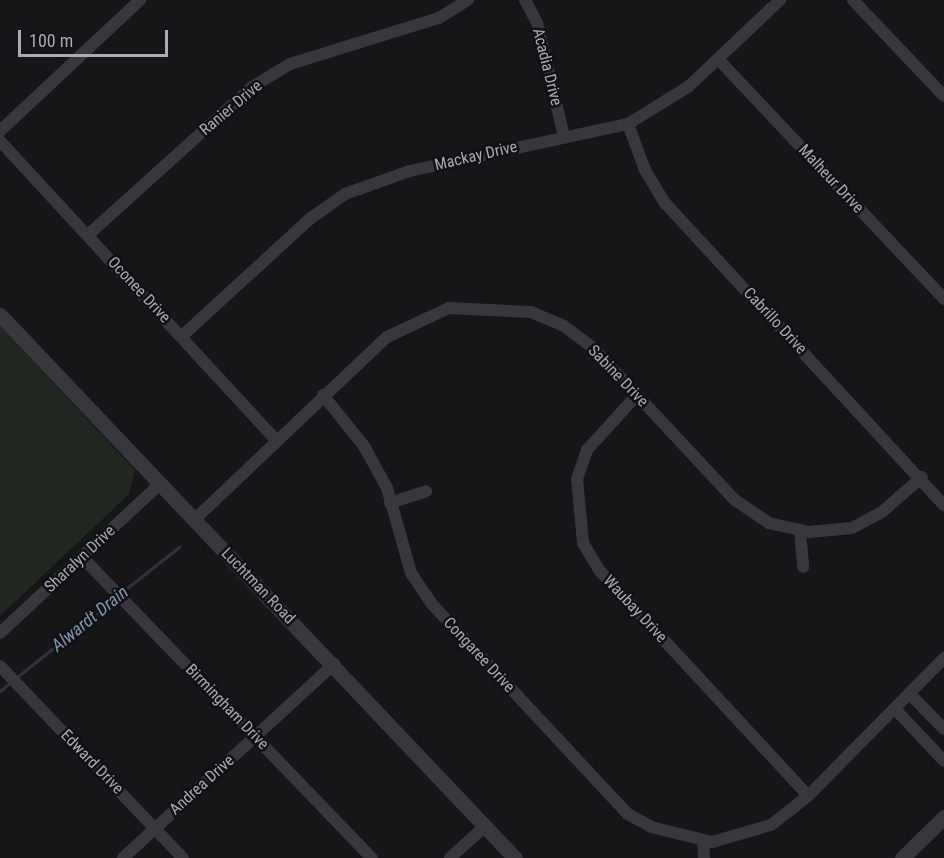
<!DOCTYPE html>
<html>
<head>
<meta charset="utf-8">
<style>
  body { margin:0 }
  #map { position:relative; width:944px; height:858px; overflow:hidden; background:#161618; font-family:"Roboto Condensed",sans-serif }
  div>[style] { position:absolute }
  .green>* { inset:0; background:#202721 }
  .stream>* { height:3px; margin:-1.5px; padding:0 1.5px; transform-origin:1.5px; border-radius:1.5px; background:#2c333b }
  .minor>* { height:12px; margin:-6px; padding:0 6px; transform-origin:6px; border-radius:6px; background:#37373d }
  .tertiary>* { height:15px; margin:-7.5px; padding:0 7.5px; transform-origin:7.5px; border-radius:7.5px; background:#37373d }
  span { translate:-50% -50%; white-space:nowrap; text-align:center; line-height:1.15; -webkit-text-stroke:5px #111113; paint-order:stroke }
  .street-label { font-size:16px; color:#a8acb8 }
  .water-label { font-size:18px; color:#7f97b2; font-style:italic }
  .scale { position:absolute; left:18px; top:30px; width:150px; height:27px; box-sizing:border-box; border:3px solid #a8acb8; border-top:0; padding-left:8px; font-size:18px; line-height:21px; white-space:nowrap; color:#a8acb8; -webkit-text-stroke:4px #111113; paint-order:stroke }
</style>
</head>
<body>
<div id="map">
  <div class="green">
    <div style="clip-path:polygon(0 326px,135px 470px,129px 494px,0 616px)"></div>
  </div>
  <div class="stream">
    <div style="left:122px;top:592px;width:73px;rotate:-38.3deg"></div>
    <div style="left:17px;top:677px;width:128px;rotate:-38.7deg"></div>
    <div style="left:0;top:691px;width:16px;rotate:-40deg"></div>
  </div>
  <div class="minor">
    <div style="left:525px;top:0;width:26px;rotate:62deg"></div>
    <div style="left:537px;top:23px;width:116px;rotate:76.6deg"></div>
    <div style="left:853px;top:0;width:132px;rotate:46.5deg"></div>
    <div style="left:718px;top:59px;width:330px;rotate:46.7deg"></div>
    <div style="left:628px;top:124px;width:49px;rotate:69.7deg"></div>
    <div style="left:645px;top:170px;width:39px;rotate:59deg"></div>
    <div style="left:665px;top:203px;width:411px;rotate:47.3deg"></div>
    <div style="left:0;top:131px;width:192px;rotate:-43.1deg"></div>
    <div style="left:0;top:141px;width:407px;rotate:47.3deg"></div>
    <div style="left:88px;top:235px;width:221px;rotate:-42.1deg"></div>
    <div style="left:252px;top:87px;width:44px;rotate:-31.2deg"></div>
    <div style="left:290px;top:64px;width:156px;rotate:-17.2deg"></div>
    <div style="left:439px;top:18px;width:34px;rotate:-32deg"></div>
    <div style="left:182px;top:336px;width:175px;rotate:-42.5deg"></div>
    <div style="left:311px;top:218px;width:42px;rotate:-35.2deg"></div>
    <div style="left:345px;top:194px;width:69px;rotate:-19.5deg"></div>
    <div style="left:410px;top:171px;width:223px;rotate:-12.2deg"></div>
    <div style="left:628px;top:124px;width:70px;rotate:-31.7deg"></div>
    <div style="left:688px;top:87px;width:127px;rotate:-43.4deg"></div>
    <div style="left:323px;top:395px;width:65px;rotate:51.2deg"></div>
    <div style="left:364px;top:446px;width:48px;rotate:61.3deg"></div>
    <div style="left:387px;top:488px;width:88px;rotate:74.2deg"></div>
    <div style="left:411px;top:573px;width:36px;rotate:56deg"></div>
    <div style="left:431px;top:603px;width:289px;rotate:47deg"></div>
    <div style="left:628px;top:814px;width:26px;rotate:29deg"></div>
    <div style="left:651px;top:827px;width:63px;rotate:13.8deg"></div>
    <div style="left:712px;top:842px;width:61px;rotate:-16.1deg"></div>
    <div style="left:771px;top:825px;width:47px;rotate:-38.1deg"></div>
    <div style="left:808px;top:796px;width:194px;rotate:-45.4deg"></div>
    <div style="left:637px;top:395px;width:74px;rotate:132.3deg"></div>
    <div style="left:587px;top:450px;width:31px;rotate:109deg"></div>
    <div style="left:577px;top:479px;width:64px;rotate:84.6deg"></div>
    <div style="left:583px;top:543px;width:33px;rotate:59deg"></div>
    <div style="left:600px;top:571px;width:306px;rotate:47.2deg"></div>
    <div style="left:390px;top:503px;width:38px;rotate:-18deg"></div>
    <div style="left:194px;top:520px;width:266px;rotate:-43.5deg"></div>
    <div style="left:387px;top:337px;width:68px;rotate:-25.1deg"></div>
    <div style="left:449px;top:308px;width:82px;rotate:2.8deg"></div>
    <div style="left:531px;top:312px;width:36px;rotate:23deg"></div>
    <div style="left:564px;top:326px;width:38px;rotate:37deg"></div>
    <div style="left:594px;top:349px;width:207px;rotate:47deg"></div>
    <div style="left:735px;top:500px;width:41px;rotate:34.1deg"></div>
    <div style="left:769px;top:523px;width:41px;rotate:12.7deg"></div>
    <div style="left:809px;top:532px;width:43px;rotate:-5.3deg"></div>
    <div style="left:852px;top:528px;width:34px;rotate:-28deg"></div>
    <div style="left:882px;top:512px;width:53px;rotate:-41.2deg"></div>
    <div style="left:800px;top:530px;width:37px;rotate:85deg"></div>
    <div style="left:82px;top:557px;width:418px;rotate:46.1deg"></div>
    <div style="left:0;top:633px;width:219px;rotate:-43deg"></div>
    <div style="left:0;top:666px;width:265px;rotate:46.4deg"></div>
    <div style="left:911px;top:695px;width:47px;rotate:45.9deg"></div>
    <div style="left:896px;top:710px;width:70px;rotate:46.7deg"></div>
    <div style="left:703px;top:842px;width:16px;rotate:86deg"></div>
    <div style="left:123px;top:858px;width:287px;rotate:-42.6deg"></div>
    <div style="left:450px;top:858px;width:47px;rotate:-42.4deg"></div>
  </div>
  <div class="tertiary">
    <div style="left:0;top:315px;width:748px;rotate:46.52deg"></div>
    <div style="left:902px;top:858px;width:59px;rotate:-44.3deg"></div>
  </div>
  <div class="street-label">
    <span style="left:547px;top:67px;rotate:76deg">Acadia Drive</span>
    <span style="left:231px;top:108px;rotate:-40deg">Ranier Drive</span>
    <span style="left:476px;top:156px;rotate:-13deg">Mackay Drive</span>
    <span style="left:831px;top:179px;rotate:47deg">Malheur Drive</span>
    <span style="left:139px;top:290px;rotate:47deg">Oconee Drive</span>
    <span style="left:775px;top:321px;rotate:47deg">Cabrillo Drive</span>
    <span style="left:618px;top:376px;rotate:46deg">Sabine Drive</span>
    <span style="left:80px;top:559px;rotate:-43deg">Sharalyn Drive</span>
    <span style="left:258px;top:586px;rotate:46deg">Luchtman Road</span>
    <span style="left:635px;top:609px;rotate:47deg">Waubay Drive</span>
    <span style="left:479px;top:655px;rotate:47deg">Congaree Drive</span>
    <span style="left:227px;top:707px;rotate:46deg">Birmingham Drive</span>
    <span style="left:92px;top:762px;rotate:46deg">Edward Drive</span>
    <span style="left:202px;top:785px;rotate:-42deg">Andrea Drive</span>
  </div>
  <div class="water-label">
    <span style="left:90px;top:619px;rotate:-39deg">Alwardt Drain</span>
  </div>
  <div class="scale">100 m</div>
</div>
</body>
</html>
